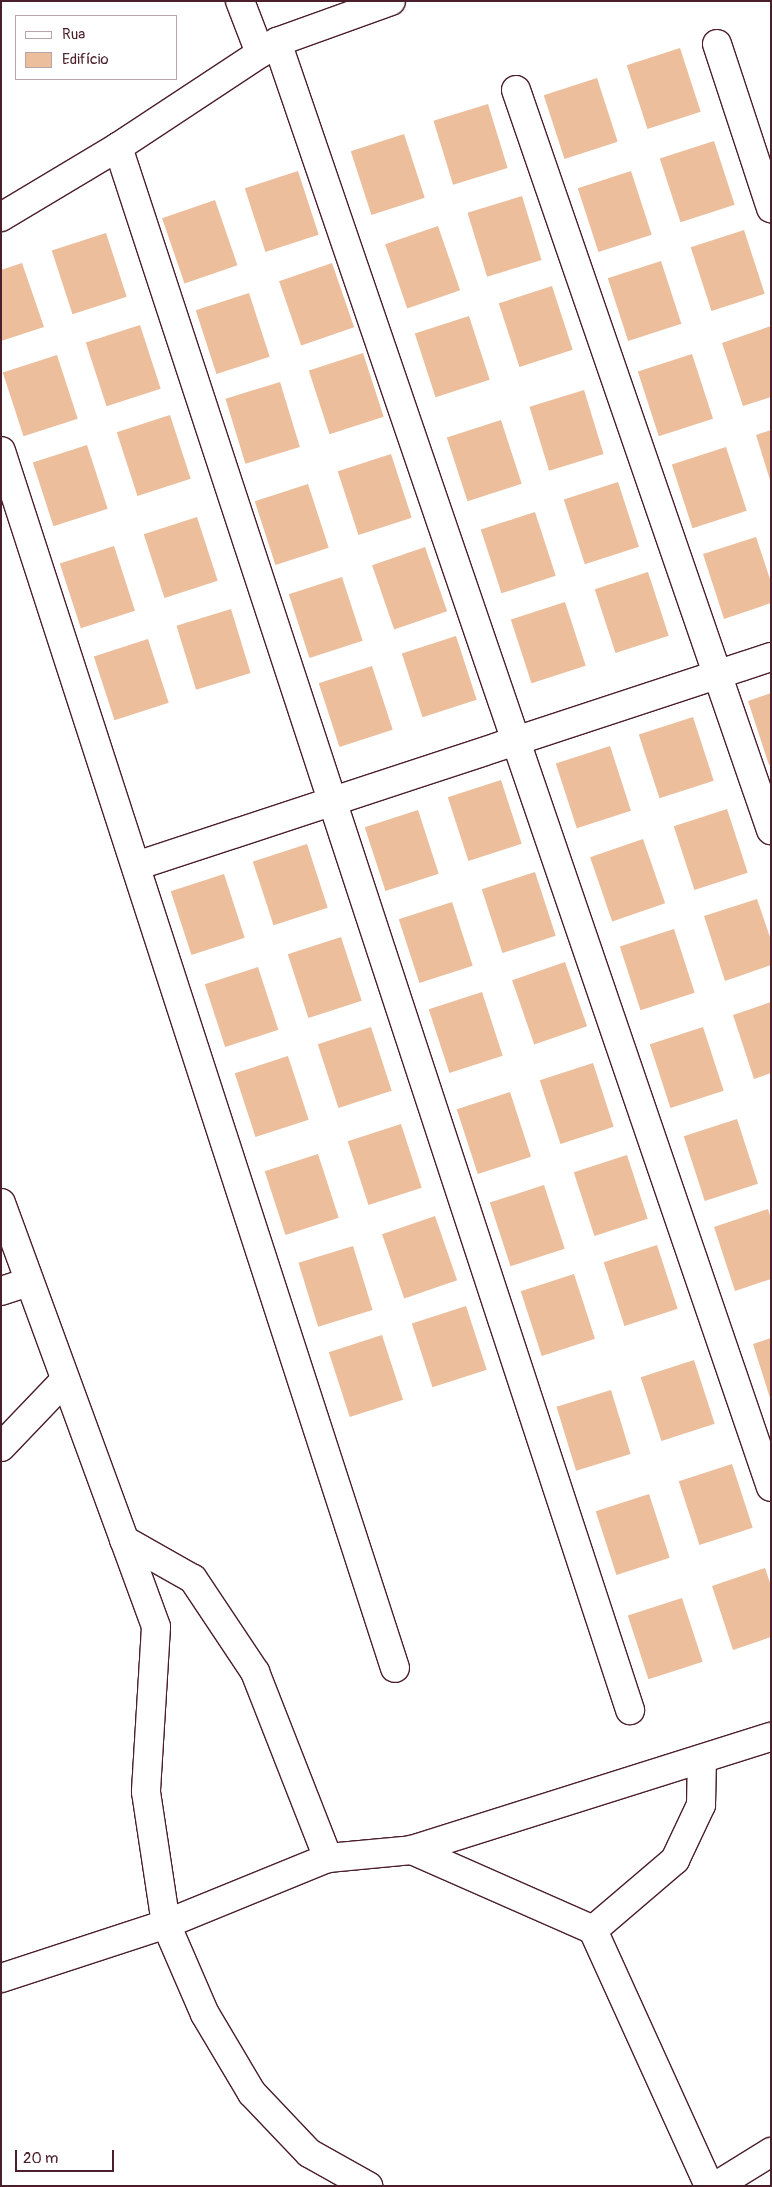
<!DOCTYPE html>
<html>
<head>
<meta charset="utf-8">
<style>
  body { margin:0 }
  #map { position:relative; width:772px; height:2187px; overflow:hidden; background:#fff; font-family:Pangolin,sans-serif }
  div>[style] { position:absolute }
  .building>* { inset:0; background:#ecbe9c; transform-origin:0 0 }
  .roads { filter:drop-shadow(1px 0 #4a1f2b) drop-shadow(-1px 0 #4a1f2b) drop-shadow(0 1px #4a1f2b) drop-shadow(0 -1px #4a1f2b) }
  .street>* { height:28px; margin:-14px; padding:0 14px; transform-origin:14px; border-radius:14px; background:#fff }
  span { translate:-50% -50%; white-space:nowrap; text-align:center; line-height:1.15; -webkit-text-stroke:5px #fff; paint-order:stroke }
  .frame { position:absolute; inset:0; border:2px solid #4a1f2b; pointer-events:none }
  .legend { position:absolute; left:15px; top:15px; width:162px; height:65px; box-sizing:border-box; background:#fff; border:1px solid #b7a5aa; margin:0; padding:6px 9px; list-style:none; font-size:15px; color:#4a1f2b }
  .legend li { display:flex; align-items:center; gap:10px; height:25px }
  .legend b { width:25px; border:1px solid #b7a5aa }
  .scale { position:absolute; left:15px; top:2150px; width:99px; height:22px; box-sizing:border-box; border:2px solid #4a1f2b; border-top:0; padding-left:6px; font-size:15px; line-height:18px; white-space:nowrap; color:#4a1f2b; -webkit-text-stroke:4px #fff; paint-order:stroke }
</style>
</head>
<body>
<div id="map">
  <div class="building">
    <div style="left:680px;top:48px;width:67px;height:56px;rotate:72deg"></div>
    <div style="left:597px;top:78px;width:67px;height:56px;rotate:72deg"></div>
    <div style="left:488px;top:104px;width:67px;height:57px;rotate:73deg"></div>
    <div style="left:404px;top:134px;width:67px;height:56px;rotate:72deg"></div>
    <div style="left:714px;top:141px;width:67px;height:57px;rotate:72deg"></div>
    <div style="left:298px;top:171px;width:67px;height:56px;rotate:72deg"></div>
    <div style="left:631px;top:171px;width:67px;height:56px;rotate:72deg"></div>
    <div style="left:522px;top:196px;width:67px;height:57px;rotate:73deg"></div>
    <div style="left:215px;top:200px;width:69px;height:56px;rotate:71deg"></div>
    <div style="left:438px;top:226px;width:68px;height:56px;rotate:71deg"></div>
    <div style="left:744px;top:230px;width:67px;height:56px;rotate:72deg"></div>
    <div style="left:106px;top:233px;width:67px;height:57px;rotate:72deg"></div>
    <div style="left:661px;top:261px;width:66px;height:56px;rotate:72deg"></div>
    <div style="clip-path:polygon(22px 263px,44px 327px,1px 341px,1px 270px)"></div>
    <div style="left:332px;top:263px;width:68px;height:56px;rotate:71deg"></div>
    <div style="left:552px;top:286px;width:67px;height:56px;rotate:72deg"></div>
    <div style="left:249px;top:293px;width:67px;height:56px;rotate:72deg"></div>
    <div style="left:469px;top:316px;width:67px;height:57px;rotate:72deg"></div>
    <div style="left:140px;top:325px;width:67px;height:57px;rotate:72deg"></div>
    <div style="clip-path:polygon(771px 326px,771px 397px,743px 406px,722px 343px)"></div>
    <div style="left:363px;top:353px;width:67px;height:57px;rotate:72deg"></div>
    <div style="left:692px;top:354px;width:68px;height:57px;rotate:72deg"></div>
    <div style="left:57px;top:355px;width:67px;height:57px;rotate:72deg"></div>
    <div style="left:280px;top:382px;width:68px;height:57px;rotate:73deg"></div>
    <div style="left:584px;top:390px;width:67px;height:57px;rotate:73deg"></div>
    <div style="left:170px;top:415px;width:67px;height:56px;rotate:72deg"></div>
    <div style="left:501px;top:420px;width:67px;height:57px;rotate:72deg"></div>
    <div style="clip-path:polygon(771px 430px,771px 480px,770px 480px,756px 435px)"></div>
    <div style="left:87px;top:445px;width:67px;height:57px;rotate:72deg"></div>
    <div style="left:726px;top:447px;width:67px;height:57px;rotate:72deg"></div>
    <div style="left:391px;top:454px;width:67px;height:56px;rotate:72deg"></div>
    <div style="left:618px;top:482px;width:68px;height:57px;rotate:72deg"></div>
    <div style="left:308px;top:484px;width:67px;height:56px;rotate:72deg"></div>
    <div style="left:535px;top:512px;width:67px;height:57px;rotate:72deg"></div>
    <div style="left:197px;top:517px;width:67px;height:56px;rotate:72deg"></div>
    <div style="clip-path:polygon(756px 537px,771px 582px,771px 603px,724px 619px,703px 554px)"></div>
    <div style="left:114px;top:546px;width:68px;height:57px;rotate:72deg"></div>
    <div style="left:425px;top:547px;width:68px;height:56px;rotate:71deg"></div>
    <div style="left:648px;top:572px;width:67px;height:56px;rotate:72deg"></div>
    <div style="left:342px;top:577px;width:67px;height:56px;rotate:72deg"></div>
    <div style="left:565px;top:602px;width:67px;height:57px;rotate:72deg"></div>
    <div style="left:231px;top:609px;width:67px;height:57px;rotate:73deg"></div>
    <div style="left:456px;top:636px;width:67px;height:57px;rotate:72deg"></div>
    <div style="left:148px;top:639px;width:67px;height:57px;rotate:72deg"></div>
    <div style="left:372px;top:666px;width:67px;height:56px;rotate:72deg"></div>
    <div style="clip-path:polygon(771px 693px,771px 765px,769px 765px,748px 701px)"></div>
    <div style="left:693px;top:717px;width:67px;height:57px;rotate:72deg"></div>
    <div style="left:610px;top:746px;width:68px;height:57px;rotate:72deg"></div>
    <div style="left:501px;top:780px;width:67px;height:56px;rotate:72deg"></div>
    <div style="left:727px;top:809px;width:67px;height:56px;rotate:72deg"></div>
    <div style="left:418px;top:810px;width:67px;height:56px;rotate:72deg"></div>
    <div style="left:643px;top:839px;width:68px;height:56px;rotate:71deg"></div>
    <div style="left:307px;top:844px;width:67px;height:57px;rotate:72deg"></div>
    <div style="left:535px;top:872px;width:67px;height:56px;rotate:72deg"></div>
    <div style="left:224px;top:874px;width:67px;height:56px;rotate:72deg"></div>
    <div style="clip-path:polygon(757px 899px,771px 940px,771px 965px,725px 981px,704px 916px)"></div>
    <div style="left:452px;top:902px;width:67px;height:56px;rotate:72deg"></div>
    <div style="left:674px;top:929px;width:67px;height:57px;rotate:72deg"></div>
    <div style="left:341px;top:937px;width:67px;height:56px;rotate:72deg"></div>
    <div style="left:565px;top:962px;width:68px;height:56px;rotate:71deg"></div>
    <div style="left:258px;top:967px;width:66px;height:56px;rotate:72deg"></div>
    <div style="left:482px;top:992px;width:67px;height:56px;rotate:72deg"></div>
    <div style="clip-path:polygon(771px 1002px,771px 1073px,754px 1079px,733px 1015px)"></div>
    <div style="left:371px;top:1027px;width:67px;height:56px;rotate:72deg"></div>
    <div style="left:703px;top:1027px;width:67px;height:56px;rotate:72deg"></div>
    <div style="left:288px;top:1056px;width:67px;height:56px;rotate:72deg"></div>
    <div style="left:593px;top:1063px;width:67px;height:56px;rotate:72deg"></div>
    <div style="left:510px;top:1092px;width:68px;height:56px;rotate:72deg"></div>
    <div style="left:737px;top:1119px;width:68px;height:56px;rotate:72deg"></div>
    <div style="left:401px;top:1124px;width:67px;height:56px;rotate:72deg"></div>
    <div style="left:318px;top:1154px;width:67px;height:56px;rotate:72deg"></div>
    <div style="left:627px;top:1155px;width:67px;height:56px;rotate:72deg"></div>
    <div style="left:544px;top:1185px;width:67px;height:57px;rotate:72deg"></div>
    <div style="clip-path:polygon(768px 1209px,771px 1219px,771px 1279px,735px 1291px,714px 1227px)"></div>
    <div style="left:435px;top:1216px;width:68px;height:56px;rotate:71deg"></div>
    <div style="left:657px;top:1245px;width:67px;height:56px;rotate:72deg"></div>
    <div style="left:353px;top:1246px;width:67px;height:57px;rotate:73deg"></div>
    <div style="left:574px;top:1274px;width:68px;height:56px;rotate:72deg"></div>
    <div style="left:466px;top:1306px;width:67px;height:57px;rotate:72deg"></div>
    <div style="left:382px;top:1335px;width:68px;height:56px;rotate:72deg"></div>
    <div style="clip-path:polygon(771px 1338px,771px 1398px,770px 1398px,753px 1344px)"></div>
    <div style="left:694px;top:1360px;width:67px;height:56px;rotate:72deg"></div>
    <div style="left:611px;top:1390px;width:67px;height:57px;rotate:73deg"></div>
    <div style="left:732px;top:1464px;width:67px;height:56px;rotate:72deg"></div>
    <div style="left:649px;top:1494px;width:67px;height:56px;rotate:72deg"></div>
    <div style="clip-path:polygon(765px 1568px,771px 1586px,771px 1637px,733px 1650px,712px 1586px)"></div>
    <div style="left:682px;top:1598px;width:67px;height:57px;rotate:72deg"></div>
  </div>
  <div class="roads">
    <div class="street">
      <div style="left:240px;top:1px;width:56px;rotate:69deg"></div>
      <div style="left:277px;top:42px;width:1527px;rotate:71.13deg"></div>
      <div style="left:717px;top:44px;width:173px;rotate:71.8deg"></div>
      <div style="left:516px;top:90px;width:783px;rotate:70.99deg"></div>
      <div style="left:118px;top:147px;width:1645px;rotate:71.86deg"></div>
      <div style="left:1px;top:217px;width:136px;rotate:-30.9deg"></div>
      <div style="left:118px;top:147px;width:191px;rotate:-33.4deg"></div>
      <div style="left:277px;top:42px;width:121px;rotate:-19.8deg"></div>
      <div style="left:1px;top:451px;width:1279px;rotate:72.06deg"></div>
      <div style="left:136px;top:866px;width:669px;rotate:-18.22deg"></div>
      <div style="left:1px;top:1203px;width:451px;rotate:69.9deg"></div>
      <div style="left:156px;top:1627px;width:165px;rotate:93.5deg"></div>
      <div style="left:146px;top:1792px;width:134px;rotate:81.4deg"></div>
      <div style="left:166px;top:1924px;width:98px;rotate:66.6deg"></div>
      <div style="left:205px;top:2014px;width:92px;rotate:59.3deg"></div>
      <div style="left:252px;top:2093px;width:83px;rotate:46.5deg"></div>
      <div style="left:309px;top:2153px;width:68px;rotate:29.2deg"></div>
      <div style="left:1px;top:1291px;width:29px;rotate:-18deg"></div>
      <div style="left:1px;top:1447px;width:91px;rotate:-46.3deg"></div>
      <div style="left:124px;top:1540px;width:79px;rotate:29.5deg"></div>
      <div style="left:193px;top:1579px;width:112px;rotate:56.3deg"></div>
      <div style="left:255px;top:1672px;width:200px;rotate:68.6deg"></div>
      <div style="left:412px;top:1850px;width:198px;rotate:23.8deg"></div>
      <div style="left:593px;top:1930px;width:281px;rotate:65.6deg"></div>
      <div style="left:593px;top:1930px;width:108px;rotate:-40.5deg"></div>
      <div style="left:675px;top:1860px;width:61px;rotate:-64.7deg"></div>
      <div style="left:701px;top:1805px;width:46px;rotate:-88.8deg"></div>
      <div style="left:1px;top:1978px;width:174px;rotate:-18.1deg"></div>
      <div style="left:166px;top:1924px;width:175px;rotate:-22.2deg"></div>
      <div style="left:328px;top:1858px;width:84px;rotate:-5.4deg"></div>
      <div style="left:412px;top:1850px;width:376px;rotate:-17.5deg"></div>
      <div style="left:716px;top:2186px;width:65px;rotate:-31.7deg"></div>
    </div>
  </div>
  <div class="frame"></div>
  <ul class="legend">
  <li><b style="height:6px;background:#fff"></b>Rua</li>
  <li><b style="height:14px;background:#ecbe9c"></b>Edifício</li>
  </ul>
  <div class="scale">20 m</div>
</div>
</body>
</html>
